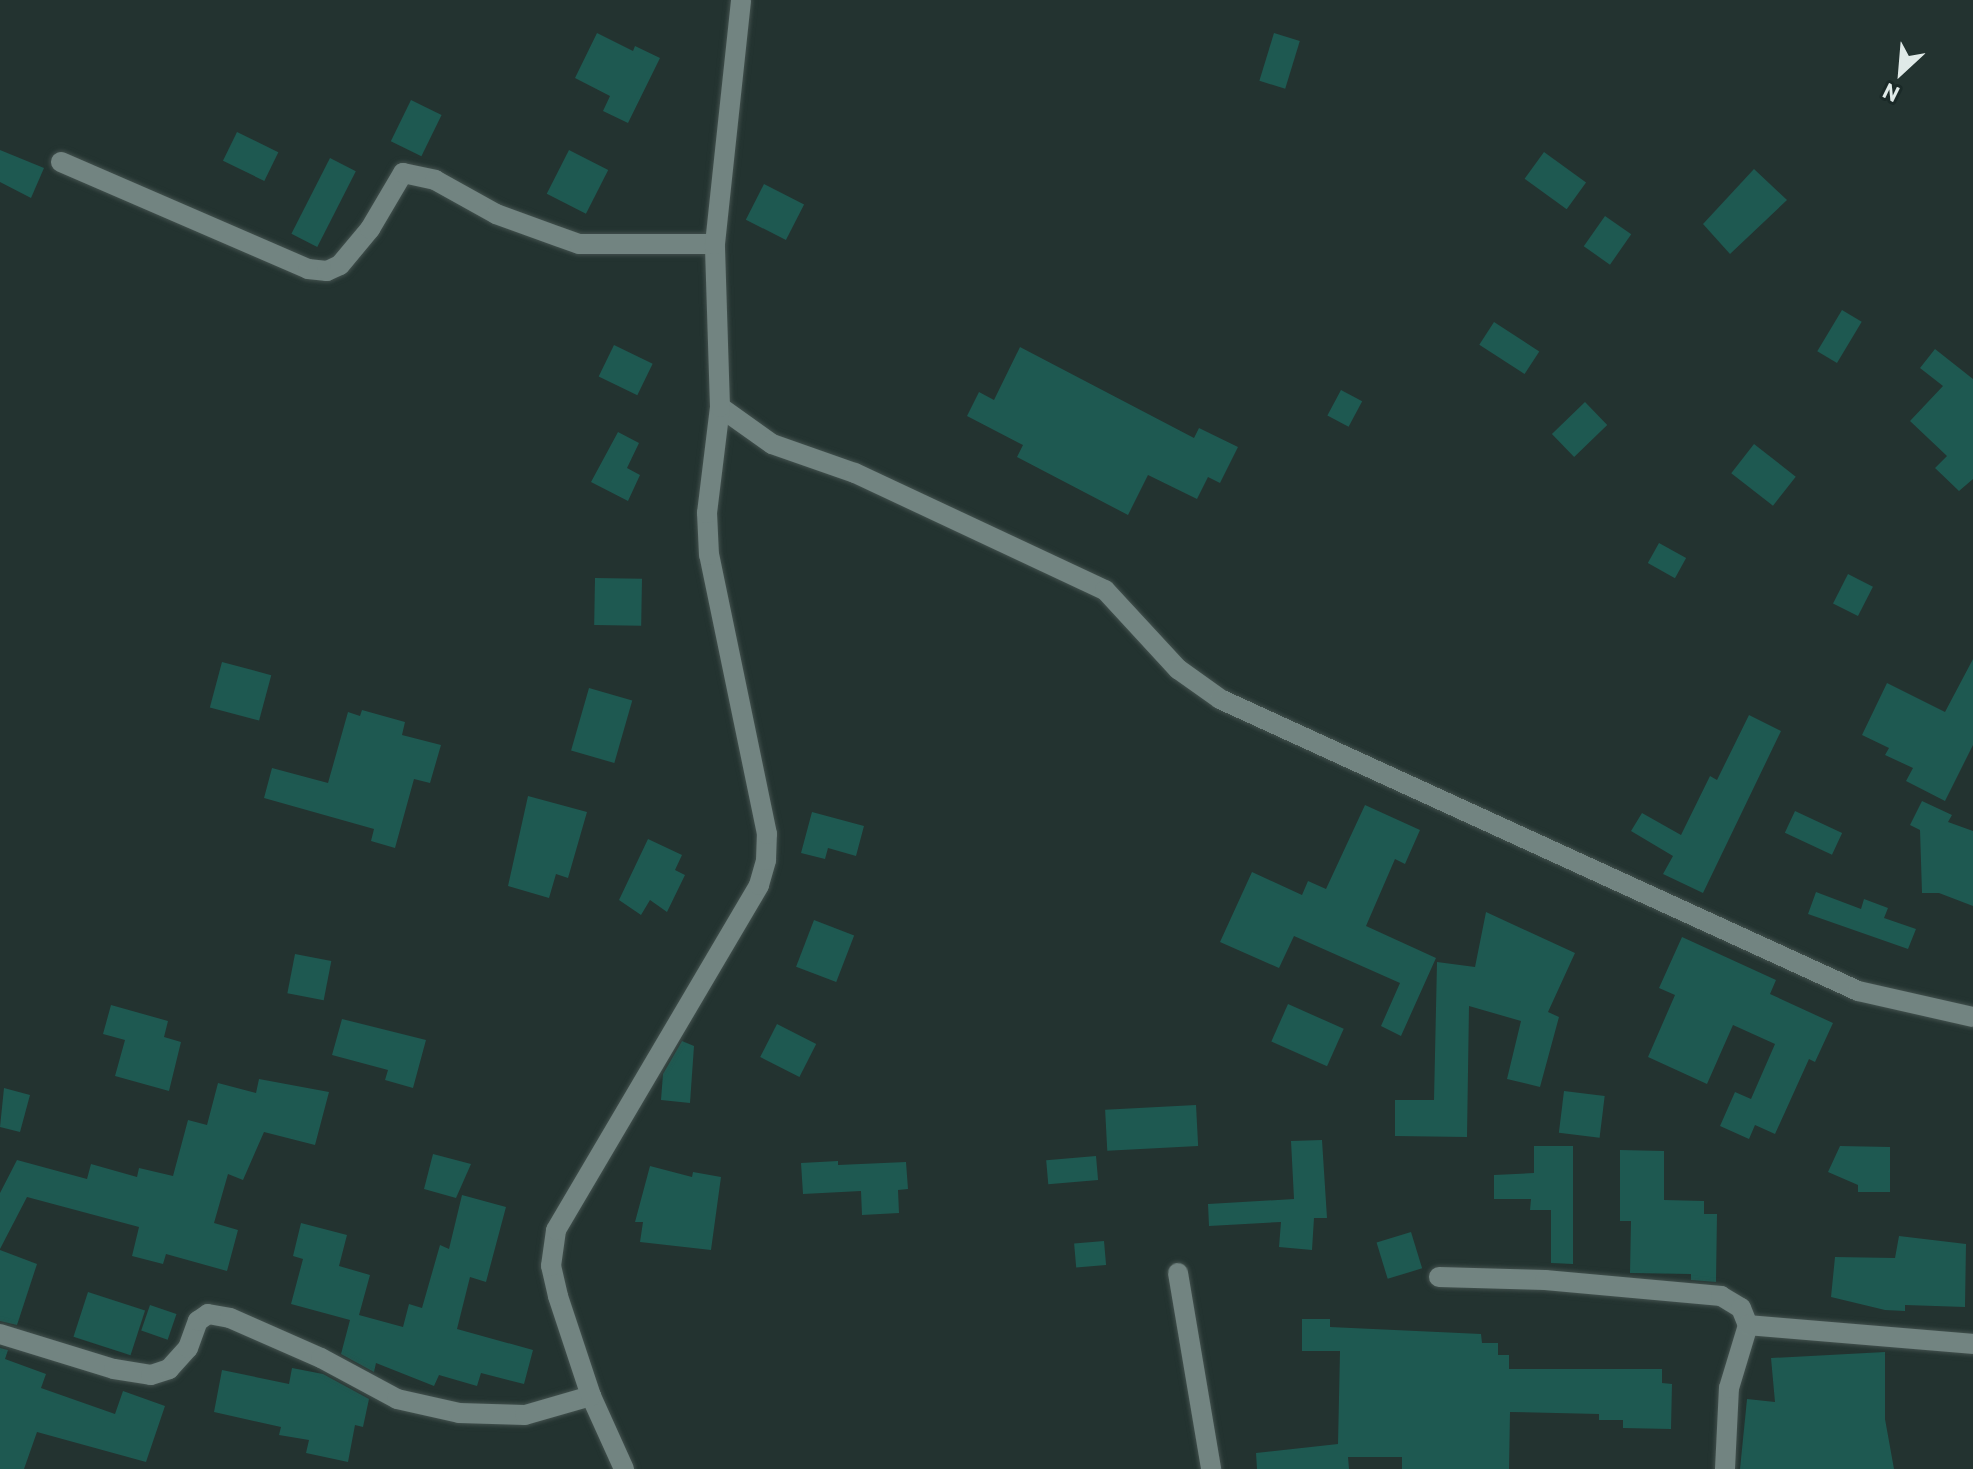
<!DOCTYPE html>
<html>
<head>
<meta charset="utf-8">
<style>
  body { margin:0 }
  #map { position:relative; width:1973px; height:1469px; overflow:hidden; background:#233330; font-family:Barlow,sans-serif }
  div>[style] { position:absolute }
  .building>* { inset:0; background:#1e5951; transform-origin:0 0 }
  .roads { filter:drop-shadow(0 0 2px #43514e) drop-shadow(0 0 2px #43514e) }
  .minor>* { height:20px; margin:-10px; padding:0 10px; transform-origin:10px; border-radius:10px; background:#728481 }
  span { translate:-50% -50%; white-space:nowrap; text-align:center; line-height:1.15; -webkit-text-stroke:8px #1a2927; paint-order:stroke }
  .north { position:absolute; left:1861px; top:32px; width:80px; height:80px; -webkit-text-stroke:6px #1a2927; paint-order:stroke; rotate:206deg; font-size:22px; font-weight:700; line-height:32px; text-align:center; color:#e0eae8 }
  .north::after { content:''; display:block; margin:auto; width:28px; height:36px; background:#e0eae8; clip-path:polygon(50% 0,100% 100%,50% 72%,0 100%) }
</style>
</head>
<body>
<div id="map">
  <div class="building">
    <i style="clip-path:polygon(597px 33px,633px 51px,635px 46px,660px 58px,628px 123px,603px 111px,610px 96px,575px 78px)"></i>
    <i style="left:1274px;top:33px;width:27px;height:50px;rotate:17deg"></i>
    <i style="left:411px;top:100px;width:34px;height:46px;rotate:26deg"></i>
    <i style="left:237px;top:132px;width:46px;height:32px;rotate:26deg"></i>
    <i style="clip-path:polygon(0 150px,44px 168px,31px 198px,0 182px)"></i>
    <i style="left:569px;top:150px;width:44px;height:49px;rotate:27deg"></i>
    <i style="left:1544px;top:152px;width:52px;height:33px;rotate:36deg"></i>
    <i style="left:330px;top:158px;width:29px;height:85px;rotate:27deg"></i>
    <i style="clip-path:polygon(1754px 169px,1787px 200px,1730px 254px,1703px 224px)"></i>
    <i style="left:764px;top:184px;width:45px;height:40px;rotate:27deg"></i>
    <i style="left:1605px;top:216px;width:32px;height:37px;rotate:35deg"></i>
    <i style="left:1842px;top:310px;width:23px;height:48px;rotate:31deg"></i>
    <i style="left:1494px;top:322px;width:54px;height:27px;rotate:33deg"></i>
    <i style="left:614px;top:345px;width:43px;height:35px;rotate:26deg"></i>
    <i style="clip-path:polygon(1020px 347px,1194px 438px,1199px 428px,1238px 447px,1220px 483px,1208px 477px,1197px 499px,1148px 475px,1128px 515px,1017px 457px,1023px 445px,967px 416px,979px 392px,994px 400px)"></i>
    <i style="clip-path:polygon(1935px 349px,1973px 379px,1973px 479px,1959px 491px,1935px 468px,1947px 456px,1910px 421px,1943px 386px,1920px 368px)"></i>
    <i style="left:1341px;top:390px;width:24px;height:29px;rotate:28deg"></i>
    <i style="left:1585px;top:402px;width:32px;height:46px;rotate:46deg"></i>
    <i style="clip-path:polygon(618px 432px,639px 443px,627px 468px,640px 475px,628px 501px,591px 482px)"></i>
    <i style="left:1754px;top:444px;width:53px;height:37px;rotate:38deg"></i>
    <i style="left:1659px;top:543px;width:31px;height:23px;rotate:29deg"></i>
    <i style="left:1848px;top:574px;width:28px;height:33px;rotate:27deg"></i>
    <i style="left:595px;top:578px;width:47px;height:47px;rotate:1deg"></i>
    <i style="clip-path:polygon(1973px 659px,1973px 745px,1945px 801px,1906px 781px,1913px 768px,1885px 755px,1889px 748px,1862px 735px,1887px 683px,1945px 712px)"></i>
    <i style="left:222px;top:662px;width:51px;height:47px;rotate:15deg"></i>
    <i style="left:589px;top:688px;width:45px;height:65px;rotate:16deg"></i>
    <i style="clip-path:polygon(362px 710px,405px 722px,402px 735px,441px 745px,430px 783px,414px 779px,395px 848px,371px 841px,374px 829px,264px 798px,272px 768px,328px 783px,348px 712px,360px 716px)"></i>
    <i style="clip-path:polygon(1749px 715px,1781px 731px,1703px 893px,1663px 874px,1673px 856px,1631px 831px,1642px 813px,1681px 835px,1710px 776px,1717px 780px)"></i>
    <i style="clip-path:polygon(528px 796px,587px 812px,568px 878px,556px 874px,549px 898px,508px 886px)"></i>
    <i style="clip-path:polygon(1922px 801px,1952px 815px,1948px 822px,1973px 831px,1973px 906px,1939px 893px,1922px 893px,1920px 830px,1910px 825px)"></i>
    <i style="clip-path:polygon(1365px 805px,1420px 830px,1405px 864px,1395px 859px,1366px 926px,1436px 958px,1401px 1036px,1381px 1026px,1400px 983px,1294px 936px,1279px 968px,1220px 942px,1252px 872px,1302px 895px,1308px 881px,1326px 889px)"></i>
    <i style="left:1795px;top:811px;width:52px;height:24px;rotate:25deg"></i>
    <i style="clip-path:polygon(812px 812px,864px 826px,856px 856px,828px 848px,825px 859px,801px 853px)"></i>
    <i style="clip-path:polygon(648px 839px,682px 855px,675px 870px,685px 875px,667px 912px,650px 900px,641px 915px,619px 900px)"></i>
    <i style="clip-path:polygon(1816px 892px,1861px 909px,1864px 899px,1888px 908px,1884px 918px,1916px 929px,1908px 949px,1808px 914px)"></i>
    <i style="clip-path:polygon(1486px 912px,1575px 953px,1548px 1012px,1559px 1017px,1540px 1087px,1507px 1079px,1521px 1021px,1469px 1006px,1467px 1137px,1395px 1136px,1395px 1100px,1434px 1100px,1437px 962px,1475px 967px)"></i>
    <i style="left:814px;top:920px;width:43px;height:50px;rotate:21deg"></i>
    <i style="clip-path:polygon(1682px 937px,1776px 980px,1770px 994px,1833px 1023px,1815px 1062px,1809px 1059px,1775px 1134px,1755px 1125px,1749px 1139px,1720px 1126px,1735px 1092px,1751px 1099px,1775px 1044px,1733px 1025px,1707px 1084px,1648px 1057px,1675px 995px,1659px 988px)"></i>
    <i style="left:295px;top:954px;width:37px;height:40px;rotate:11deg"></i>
    <i style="left:1288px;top:1004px;width:61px;height:41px;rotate:24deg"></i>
    <i style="clip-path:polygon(111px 1005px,168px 1021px,164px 1037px,181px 1042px,169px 1091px,115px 1076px,125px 1040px,103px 1034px)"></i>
    <i style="clip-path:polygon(342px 1019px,426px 1040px,413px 1088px,385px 1080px,388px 1070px,332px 1055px)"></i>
    <i style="left:777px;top:1024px;width:44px;height:37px;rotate:27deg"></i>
    <i style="clip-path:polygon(682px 1041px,694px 1046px,690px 1103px,661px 1100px,663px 1074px)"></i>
    <i style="clip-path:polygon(259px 1079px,329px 1092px,315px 1145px,264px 1132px,243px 1180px,228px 1174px,214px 1223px,238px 1230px,227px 1271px,166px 1254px,163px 1264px,132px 1256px,139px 1227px,27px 1197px,0 1249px,0 1193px,17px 1160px,87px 1179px,91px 1164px,137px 1177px,139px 1168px,173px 1176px,188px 1120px,207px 1125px,218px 1083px,256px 1093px)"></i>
    <i style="clip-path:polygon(4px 1088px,30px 1095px,20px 1132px,0 1127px)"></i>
    <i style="left:1564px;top:1091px;width:41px;height:42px;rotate:7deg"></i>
    <i style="left:1196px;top:1105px;width:41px;height:91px;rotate:87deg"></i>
    <i style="clip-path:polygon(1322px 1140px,1327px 1218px,1314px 1218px,1312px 1250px,1279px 1247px,1281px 1222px,1209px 1226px,1208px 1204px,1294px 1199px,1291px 1141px)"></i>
    <i style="clip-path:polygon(1534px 1146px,1573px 1146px,1573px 1264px,1551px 1263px,1551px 1210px,1530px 1210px,1531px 1199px,1494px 1199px,1494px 1175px,1534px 1173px)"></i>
    <i style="clip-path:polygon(1840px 1146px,1890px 1147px,1890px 1192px,1858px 1192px,1858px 1185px,1828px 1172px)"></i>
    <i style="clip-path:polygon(1620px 1150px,1664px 1151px,1664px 1200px,1704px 1201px,1704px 1214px,1717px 1214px,1716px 1282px,1691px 1280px,1691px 1274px,1630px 1273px,1631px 1221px,1620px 1221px)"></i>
    <i style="clip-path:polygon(433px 1154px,471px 1164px,456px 1198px,424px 1189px)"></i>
    <i style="left:1096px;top:1156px;width:24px;height:50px;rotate:85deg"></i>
    <i style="clip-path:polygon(838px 1161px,838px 1165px,906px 1162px,908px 1189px,898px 1190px,899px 1213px,862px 1215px,861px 1191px,803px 1194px,801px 1163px)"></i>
    <i style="clip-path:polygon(650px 1166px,692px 1177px,693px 1172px,721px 1177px,711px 1250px,640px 1242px,643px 1222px,635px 1222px)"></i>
    <i style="clip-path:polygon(462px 1195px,506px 1207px,486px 1282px,470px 1277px,457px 1329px,533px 1350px,524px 1384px,481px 1373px,477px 1386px,439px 1375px,434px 1386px,376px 1363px,374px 1372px,341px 1354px,350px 1320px,291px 1304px,303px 1259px,293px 1256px,301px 1223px,347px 1235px,339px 1266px,370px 1275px,359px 1315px,403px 1327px,409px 1304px,422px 1308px,440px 1245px,449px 1249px)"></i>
    <i style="left:1411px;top:1232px;width:38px;height:36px;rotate:73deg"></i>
    <i style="clip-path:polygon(1899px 1236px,1966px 1244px,1965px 1307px,1905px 1305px,1905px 1311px,1885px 1310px,1831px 1297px,1835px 1257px,1895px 1258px)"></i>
    <i style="left:1104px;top:1241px;width:24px;height:30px;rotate:85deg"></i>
    <i style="clip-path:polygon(0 1250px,37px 1264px,17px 1325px,0 1321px)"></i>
    <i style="left:88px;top:1292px;width:60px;height:47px;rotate:18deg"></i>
    <i style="left:150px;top:1305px;width:28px;height:27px;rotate:19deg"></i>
    <i style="clip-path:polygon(1302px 1319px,1330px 1319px,1330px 1327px,1481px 1334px,1482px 1343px,1498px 1343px,1498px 1355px,1509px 1355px,1509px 1369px,1662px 1369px,1662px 1383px,1672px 1384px,1671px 1429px,1623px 1428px,1623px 1420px,1599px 1420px,1599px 1414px,1510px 1412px,1509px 1469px,1402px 1469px,1402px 1457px,1348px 1457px,1349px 1469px,1257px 1469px,1256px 1453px,1338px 1444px,1340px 1351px,1302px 1351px)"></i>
    <i style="clip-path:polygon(0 1348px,8px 1350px,5px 1359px,46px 1374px,41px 1388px,115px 1414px,123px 1391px,165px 1406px,146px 1462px,37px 1432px,24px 1469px,0 1469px)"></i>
    <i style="clip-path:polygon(1885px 1352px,1885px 1419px,1894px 1469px,1740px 1469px,1747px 1399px,1775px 1402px,1771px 1358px)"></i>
    <i style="clip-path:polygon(292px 1368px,323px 1374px,369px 1399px,363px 1427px,355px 1425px,348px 1462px,306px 1453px,309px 1440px,279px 1435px,281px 1427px,214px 1412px,222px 1370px,289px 1384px)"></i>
  </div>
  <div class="roads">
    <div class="minor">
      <i style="left:61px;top:162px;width:269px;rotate:23.4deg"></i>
      <i style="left:308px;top:269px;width:19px;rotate:6deg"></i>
      <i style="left:327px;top:271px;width:14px;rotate:-25deg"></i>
      <i style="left:340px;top:265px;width:47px;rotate:-50.2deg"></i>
      <i style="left:370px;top:229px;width:65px;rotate:-59.5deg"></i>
      <i style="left:403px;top:173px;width:33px;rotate:12deg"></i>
      <i style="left:435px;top:180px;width:70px;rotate:29.1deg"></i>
      <i style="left:496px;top:214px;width:88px;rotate:19.9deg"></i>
      <i style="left:579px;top:244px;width:136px"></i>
      <i style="left:720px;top:407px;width:64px;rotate:35.4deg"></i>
      <i style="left:772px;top:444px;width:88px;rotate:19.3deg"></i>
      <i style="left:855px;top:473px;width:276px;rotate:25.1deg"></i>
      <i style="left:1105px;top:590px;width:108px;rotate:47.3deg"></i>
      <i style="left:1178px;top:669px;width:52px;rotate:35.5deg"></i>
      <i style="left:1220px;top:699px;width:702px;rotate:24.59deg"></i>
      <i style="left:1858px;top:991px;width:118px;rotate:12.7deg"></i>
      <i style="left:1178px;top:1273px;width:199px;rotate:80.4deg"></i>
      <i style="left:1439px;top:1277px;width:106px;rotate:1.6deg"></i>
      <i style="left:1545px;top:1280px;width:177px;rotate:5.2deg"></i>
      <i style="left:1721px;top:1296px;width:23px;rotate:31deg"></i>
      <i style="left:1741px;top:1308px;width:18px;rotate:68deg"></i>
      <i style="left:0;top:1334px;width:119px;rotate:17.1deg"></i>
      <i style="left:114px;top:1369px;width:37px;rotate:9deg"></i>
      <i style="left:151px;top:1375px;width:19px;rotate:-18deg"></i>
      <i style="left:169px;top:1369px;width:28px;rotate:-48deg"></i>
      <i style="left:188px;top:1348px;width:29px;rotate:-70deg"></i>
      <i style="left:198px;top:1321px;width:12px;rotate:-35deg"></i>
      <i style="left:208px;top:1314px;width:22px;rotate:10deg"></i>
      <i style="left:230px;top:1318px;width:99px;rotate:23.7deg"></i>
      <i style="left:321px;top:1358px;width:86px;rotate:28.3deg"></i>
      <i style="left:397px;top:1399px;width:64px;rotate:12.7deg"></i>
      <i style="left:459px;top:1413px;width:66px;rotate:1.7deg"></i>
      <i style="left:525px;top:1415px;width:69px;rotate:-16.1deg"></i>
      <i style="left:624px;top:1469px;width:80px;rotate:-114.3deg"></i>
      <i style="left:591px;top:1396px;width:105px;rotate:-108.3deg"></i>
      <i style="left:558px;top:1296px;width:31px;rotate:-103deg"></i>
      <i style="left:551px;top:1266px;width:36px;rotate:-82deg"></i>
      <i style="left:556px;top:1230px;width:400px;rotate:-59.5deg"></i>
      <i style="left:759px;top:885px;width:26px;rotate:-74deg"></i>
      <i style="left:766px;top:860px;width:26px;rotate:-88deg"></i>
      <i style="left:767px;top:834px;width:285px;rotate:-101.7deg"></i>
      <i style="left:709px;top:555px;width:42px;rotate:-92.7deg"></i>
      <i style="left:707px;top:513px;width:107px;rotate:-83deg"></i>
      <i style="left:720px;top:407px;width:163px;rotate:-91.8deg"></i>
      <i style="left:715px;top:244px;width:245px;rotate:-83.9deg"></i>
      <i style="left:1725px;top:1469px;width:81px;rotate:-87.2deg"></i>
      <i style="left:1729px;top:1388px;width:66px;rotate:-73.2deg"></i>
      <i style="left:1748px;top:1325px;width:226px;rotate:4.8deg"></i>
    </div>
  </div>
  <div class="north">N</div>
</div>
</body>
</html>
